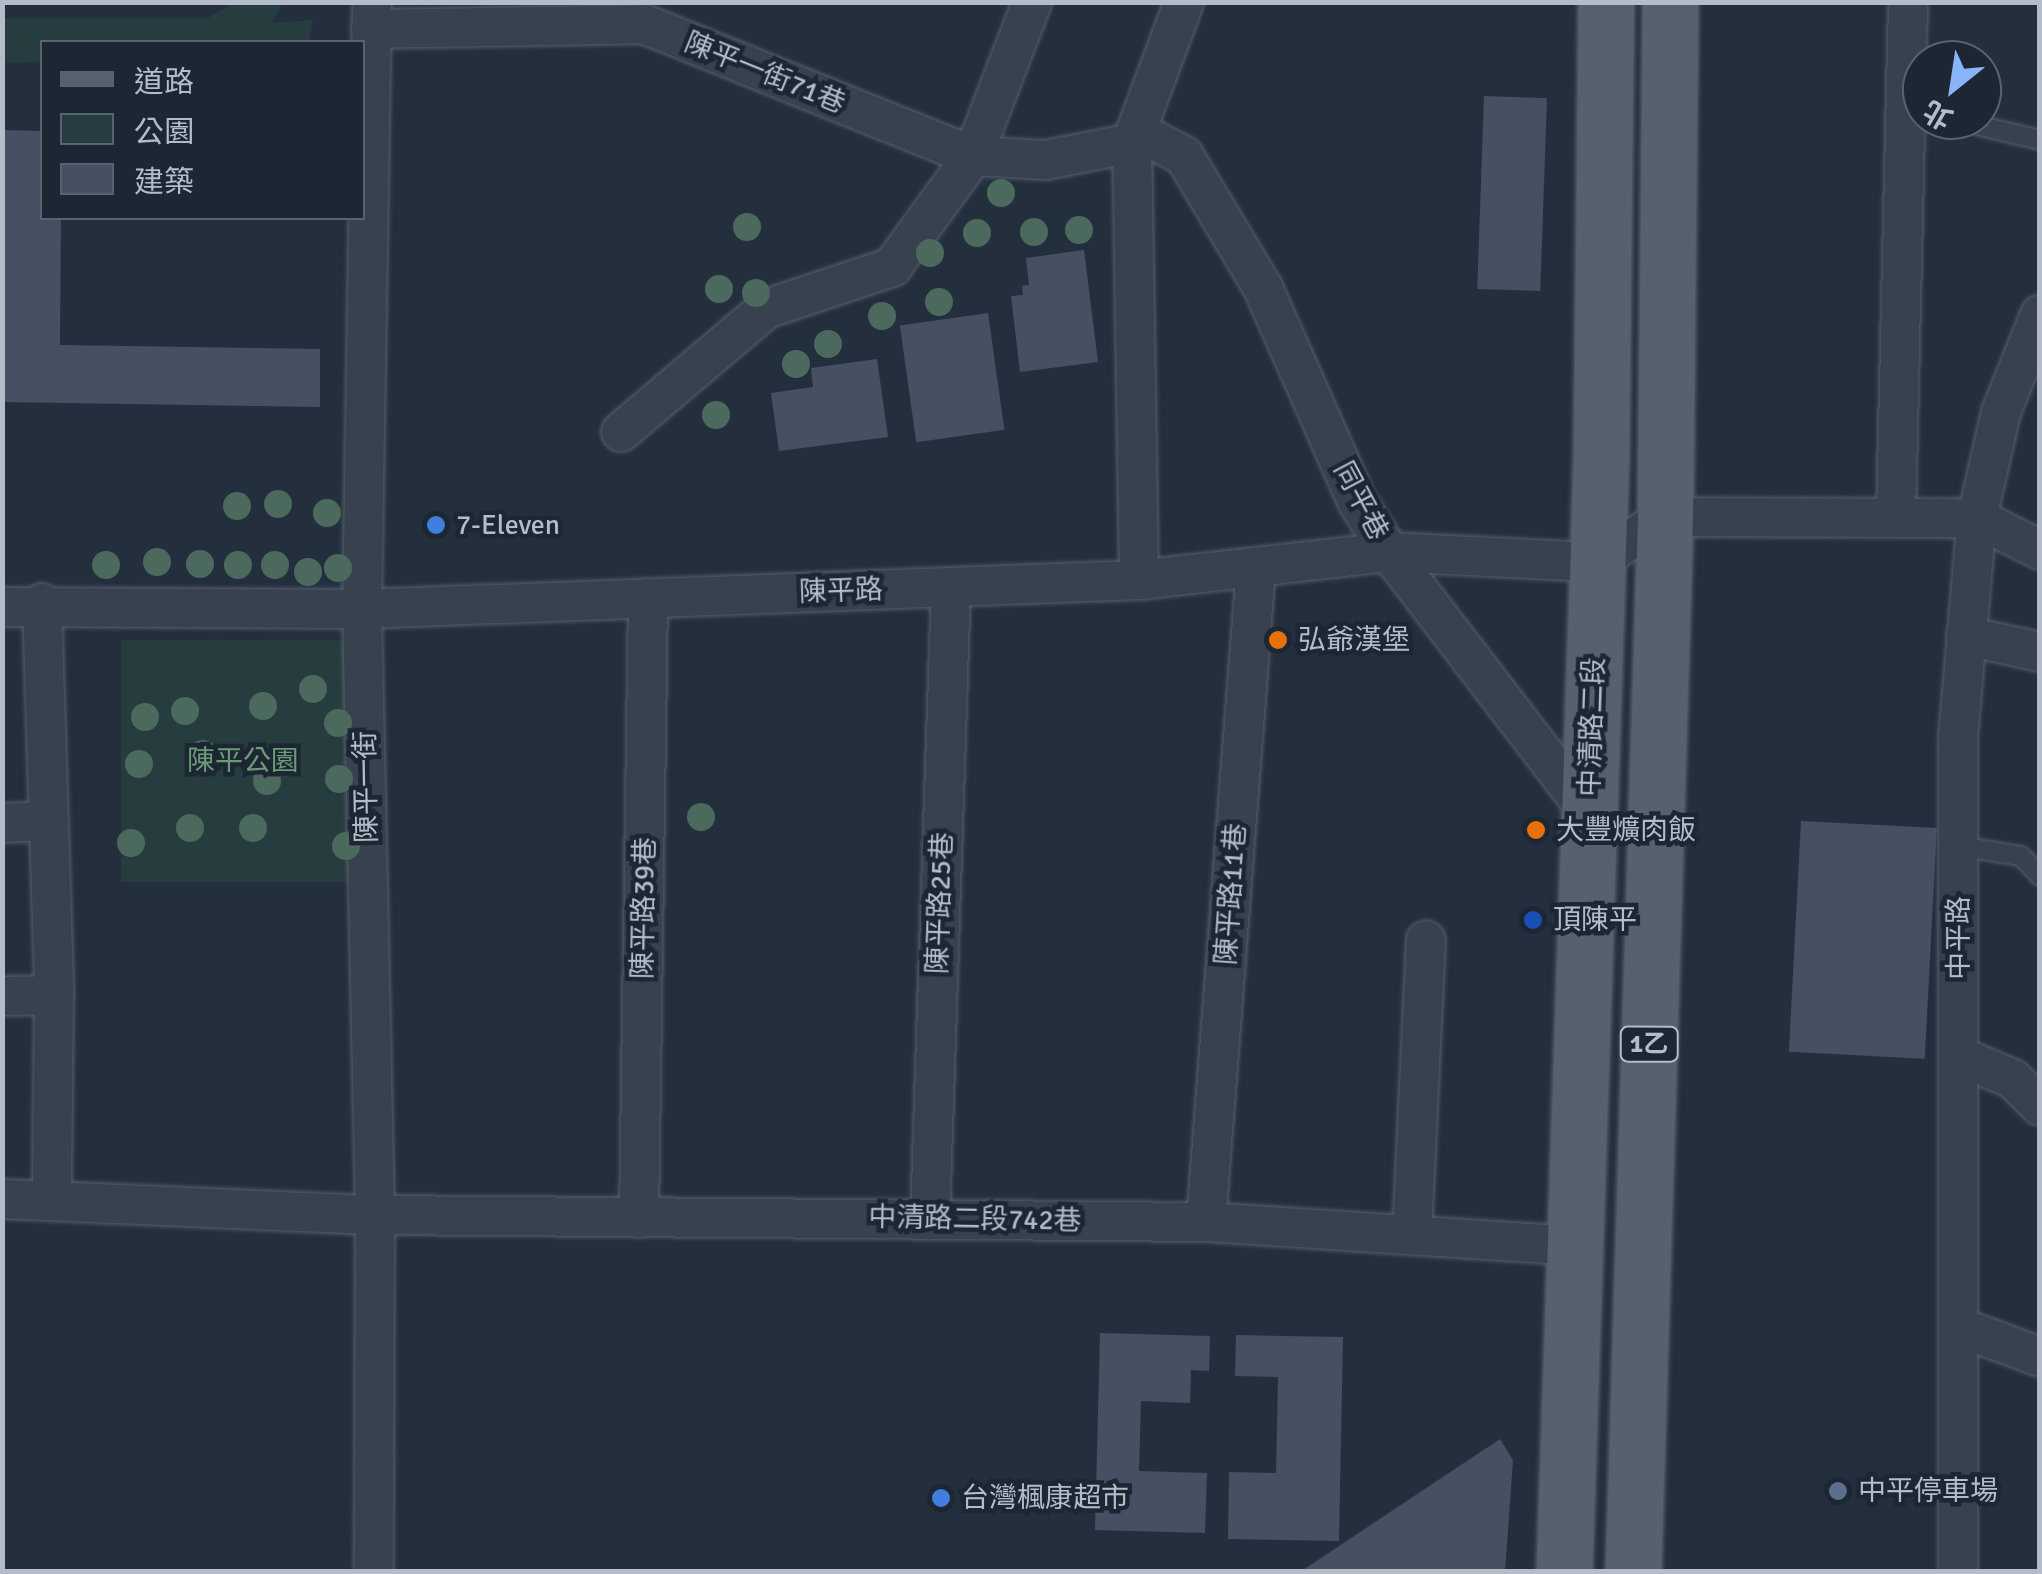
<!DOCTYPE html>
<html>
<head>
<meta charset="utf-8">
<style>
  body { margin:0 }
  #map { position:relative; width:2042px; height:1574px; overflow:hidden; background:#242f3e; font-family:Signika,"Noto Sans TC",sans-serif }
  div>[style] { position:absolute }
  .green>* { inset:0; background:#263c3f; transform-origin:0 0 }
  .building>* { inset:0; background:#455162; transform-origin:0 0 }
  .roads { filter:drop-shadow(0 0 2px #565f6c) drop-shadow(0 0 2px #565f6c) }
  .lane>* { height:18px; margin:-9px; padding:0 9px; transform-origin:9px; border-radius:9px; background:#38414e }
  .street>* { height:38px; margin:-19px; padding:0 19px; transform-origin:19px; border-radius:19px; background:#38414e }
  .primary>* { height:55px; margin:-27.5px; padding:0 27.5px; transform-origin:27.5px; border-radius:27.5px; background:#56606e }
  .trees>* { width:28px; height:28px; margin:-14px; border-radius:50%; background:#4b6a5d }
  .dots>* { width:28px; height:28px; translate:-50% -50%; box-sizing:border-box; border:5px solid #1d2633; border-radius:50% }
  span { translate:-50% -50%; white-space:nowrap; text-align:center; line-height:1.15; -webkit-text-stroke:9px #1d2633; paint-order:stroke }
  .shield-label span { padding:2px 8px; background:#1d2633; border:2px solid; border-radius:8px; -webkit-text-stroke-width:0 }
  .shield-label { font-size:25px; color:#b4bcc9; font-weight:700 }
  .street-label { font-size:28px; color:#b4bcc9 }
  .poi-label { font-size:28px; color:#b4bcc9 }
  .left { translate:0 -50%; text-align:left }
  .park-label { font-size:28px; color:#6b9a76 }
  .frame { position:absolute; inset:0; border:5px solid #b4bcc9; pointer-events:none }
  .legend { position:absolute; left:40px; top:40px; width:325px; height:180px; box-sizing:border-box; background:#1d2633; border:2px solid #59626f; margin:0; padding:12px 18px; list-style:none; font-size:30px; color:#b4bcc9 }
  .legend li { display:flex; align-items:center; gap:20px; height:50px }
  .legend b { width:50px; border:2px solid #59626f }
  .north { position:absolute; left:1902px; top:40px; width:100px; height:100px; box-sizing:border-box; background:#1d2633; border:2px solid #59626f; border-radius:50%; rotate:210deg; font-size:28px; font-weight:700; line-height:40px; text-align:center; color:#b4bcc9 }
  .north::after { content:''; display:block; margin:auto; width:35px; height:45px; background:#8ab4f8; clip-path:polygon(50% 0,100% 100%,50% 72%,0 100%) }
</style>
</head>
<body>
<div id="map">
  <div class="green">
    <i style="clip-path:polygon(283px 3px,271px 23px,313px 20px,309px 42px,42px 42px,42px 62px,3px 63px,3px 18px,208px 18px,233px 3px)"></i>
    <i style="left:121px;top:640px;width:244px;height:242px"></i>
  </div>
  <div class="building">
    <i style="left:1484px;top:96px;width:63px;height:193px;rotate:2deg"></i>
    <i style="clip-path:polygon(2px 130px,42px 131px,42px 218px,61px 218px,60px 345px,320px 349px,320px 407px,2px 402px)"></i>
    <i style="clip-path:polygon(1084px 250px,1098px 362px,1020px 372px,1011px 296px,1023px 295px,1022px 286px,1029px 285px,1026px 258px)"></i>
    <i style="left:988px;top:313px;width:118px;height:89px;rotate:82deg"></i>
    <i style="clip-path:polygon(877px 359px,888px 437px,779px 451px,771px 393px,813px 387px,811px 368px)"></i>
    <i style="left:1801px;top:821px;width:136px;height:231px;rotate:3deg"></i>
    <i style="clip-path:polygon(1100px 1333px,1210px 1336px,1209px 1371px,1191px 1370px,1190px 1403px,1141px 1401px,1139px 1471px,1207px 1473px,1205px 1533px,1095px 1530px)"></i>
    <i style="clip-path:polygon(1236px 1335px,1343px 1337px,1339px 1541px,1228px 1539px,1229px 1472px,1276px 1473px,1278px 1377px,1235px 1376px)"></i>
    <i style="clip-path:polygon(1500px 1439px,1513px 1460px,1505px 1572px,1300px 1572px)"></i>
  </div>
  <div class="roads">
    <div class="lane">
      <i style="left:1956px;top:120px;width:86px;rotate:13.4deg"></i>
      <i style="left:1959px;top:846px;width:63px;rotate:9.2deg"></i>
      <i style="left:2021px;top:856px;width:28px;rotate:46deg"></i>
    </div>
    <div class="street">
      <i style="left:372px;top:2px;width:607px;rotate:90.94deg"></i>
      <i style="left:362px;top:609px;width:606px;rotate:88.77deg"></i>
      <i style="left:375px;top:1215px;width:357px;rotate:90.2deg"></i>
      <i style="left:371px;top:29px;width:273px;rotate:-1deg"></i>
      <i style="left:644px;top:24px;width:354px;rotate:21.9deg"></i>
      <i style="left:973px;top:156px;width:165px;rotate:-69deg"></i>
      <i style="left:621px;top:432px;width:190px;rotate:-40.3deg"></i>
      <i style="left:766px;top:309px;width:133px;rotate:-18.4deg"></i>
      <i style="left:892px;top:267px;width:137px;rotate:-53.9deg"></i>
      <i style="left:973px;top:156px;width:73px;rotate:3.1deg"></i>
      <i style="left:1046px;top:160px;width:108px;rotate:-11.2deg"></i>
      <i style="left:1152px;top:139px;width:36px;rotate:28deg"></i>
      <i style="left:1184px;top:156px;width:154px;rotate:59.1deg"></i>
      <i style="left:1263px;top:288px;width:233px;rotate:66.2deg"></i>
      <i style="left:1357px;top:501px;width:60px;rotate:57.9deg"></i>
      <i style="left:1389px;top:552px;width:330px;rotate:52.5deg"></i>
      <i style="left:1896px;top:516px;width:514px;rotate:-88.66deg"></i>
      <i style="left:1139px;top:580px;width:438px;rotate:-90.9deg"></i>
      <i style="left:1132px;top:142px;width:149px;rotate:-69.6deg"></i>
      <i style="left:42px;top:603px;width:392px;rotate:88.2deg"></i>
      <i style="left:54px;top:995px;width:204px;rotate:90.6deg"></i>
      <i style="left:2px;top:607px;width:360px;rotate:0.3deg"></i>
      <i style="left:362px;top:609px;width:778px;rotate:-2.14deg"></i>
      <i style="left:1139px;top:580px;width:252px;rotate:-6.4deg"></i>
      <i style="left:1389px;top:552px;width:208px;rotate:2.8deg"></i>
      <i style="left:1597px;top:562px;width:82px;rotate:-33.5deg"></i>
      <i style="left:1665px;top:517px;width:312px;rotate:0.2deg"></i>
      <i style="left:1977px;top:518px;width:71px;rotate:26.9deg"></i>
      <i style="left:1966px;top:636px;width:76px;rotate:12.2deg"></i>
      <i style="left:2px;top:823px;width:46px;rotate:-2.5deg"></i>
      <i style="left:2px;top:996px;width:52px;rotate:-1.1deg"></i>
      <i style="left:1959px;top:1056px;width:59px;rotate:23.1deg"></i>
      <i style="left:2013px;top:1079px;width:38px;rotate:45deg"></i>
      <i style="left:2px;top:1199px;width:373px;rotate:2.5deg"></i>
      <i style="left:375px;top:1215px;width:831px;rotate:0.48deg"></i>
      <i style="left:1206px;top:1222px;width:370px;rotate:3.7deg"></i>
      <i style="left:639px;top:1218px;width:620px;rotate:-89.17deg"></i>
      <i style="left:930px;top:1219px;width:632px;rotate:-88.1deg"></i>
      <i style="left:1206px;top:1222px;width:657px;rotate:-85.63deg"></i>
      <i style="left:1412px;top:1235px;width:295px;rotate:-87.3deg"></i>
      <i style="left:1959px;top:1327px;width:86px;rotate:20.3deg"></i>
      <i style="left:1958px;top:1572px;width:834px;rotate:-90deg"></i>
      <i style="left:1958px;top:738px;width:221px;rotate:-85.1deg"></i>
      <i style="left:1977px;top:518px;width:109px;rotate:-77.2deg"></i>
      <i style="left:2001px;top:412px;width:105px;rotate:-68.1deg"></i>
    </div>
    <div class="primary">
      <i style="left:1564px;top:1572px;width:1115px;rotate:-88.1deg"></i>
      <i style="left:1601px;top:458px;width:456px;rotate:-89.4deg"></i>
      <i style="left:1633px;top:1572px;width:1055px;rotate:-88.26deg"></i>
      <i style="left:1665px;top:517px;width:515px;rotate:-89.44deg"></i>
    </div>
  </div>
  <div class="trees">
    <i style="left:1001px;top:193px"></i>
    <i style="left:747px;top:227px"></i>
    <i style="left:1079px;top:230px"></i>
    <i style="left:1034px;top:232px"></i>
    <i style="left:977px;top:233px"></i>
    <i style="left:930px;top:253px"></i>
    <i style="left:719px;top:289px"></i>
    <i style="left:756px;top:293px"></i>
    <i style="left:939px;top:302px"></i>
    <i style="left:882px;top:316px"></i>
    <i style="left:828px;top:344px"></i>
    <i style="left:796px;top:364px"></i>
    <i style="left:716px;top:415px"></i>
    <i style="left:278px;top:504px"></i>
    <i style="left:237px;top:506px"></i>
    <i style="left:327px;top:513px"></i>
    <i style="left:157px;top:562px"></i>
    <i style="left:200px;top:564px"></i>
    <i style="left:106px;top:565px"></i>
    <i style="left:238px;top:565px"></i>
    <i style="left:275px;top:565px"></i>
    <i style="left:338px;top:568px"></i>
    <i style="left:308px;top:572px"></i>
    <i style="left:313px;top:689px"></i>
    <i style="left:263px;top:706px"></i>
    <i style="left:185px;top:711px"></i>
    <i style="left:145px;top:717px"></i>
    <i style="left:338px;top:723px"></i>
    <i style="left:203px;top:754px"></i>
    <i style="left:139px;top:764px"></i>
    <i style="left:339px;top:779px"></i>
    <i style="left:267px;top:781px"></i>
    <i style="left:701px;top:817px"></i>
    <i style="left:190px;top:828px"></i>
    <i style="left:253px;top:828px"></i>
    <i style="left:131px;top:843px"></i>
    <i style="left:346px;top:846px"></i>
  </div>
  <div class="dots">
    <i style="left:436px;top:525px;background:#3f7fe0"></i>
    <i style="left:1278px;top:640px;background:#e8710a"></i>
    <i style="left:1536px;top:830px;background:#e8710a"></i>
    <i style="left:1533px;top:920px;background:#1a4fb4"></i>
    <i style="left:1838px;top:1491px;background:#5c6f8a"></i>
    <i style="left:941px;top:1498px;background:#3f7fe0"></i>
  </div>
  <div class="shield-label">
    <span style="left:1649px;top:1044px">1乙</span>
  </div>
  <div class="street-label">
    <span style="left:765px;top:73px;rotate:22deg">陳平一街71巷</span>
    <span style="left:1361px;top:501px;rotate:62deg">同平巷</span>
    <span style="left:841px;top:591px;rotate:-2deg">陳平路</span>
    <span style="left:1592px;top:727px;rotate:-88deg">中清路二段</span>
    <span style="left:366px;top:787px;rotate:-91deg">陳平一街</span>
    <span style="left:1231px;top:894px;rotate:-86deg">陳平路11巷</span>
    <span style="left:940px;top:903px;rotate:-88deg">陳平路25巷</span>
    <span style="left:644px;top:908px;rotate:-89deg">陳平路39巷</span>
    <span style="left:1959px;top:938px;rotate:-90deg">中平路</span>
    <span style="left:975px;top:1219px;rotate:1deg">中清路二段742巷</span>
  </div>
  <div class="poi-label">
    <span class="left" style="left:456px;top:525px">7-Eleven</span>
    <span class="left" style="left:1298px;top:640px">弘爺漢堡</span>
    <span class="left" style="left:1556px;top:830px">大豐爌肉飯</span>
    <span class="left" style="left:1553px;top:920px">頂陳平</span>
    <span class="left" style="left:1858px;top:1491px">中平停車場</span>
    <span class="left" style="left:961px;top:1498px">台灣楓康超市</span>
  </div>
  <div class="park-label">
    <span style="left:243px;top:761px">陳平公園</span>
  </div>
  <div class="frame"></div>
  <ul class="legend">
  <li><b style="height:12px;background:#56606e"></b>道路</li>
  <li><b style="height:28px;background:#263c3f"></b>公園</li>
  <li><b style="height:28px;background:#455162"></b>建築</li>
  </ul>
  <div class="north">北</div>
</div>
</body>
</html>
